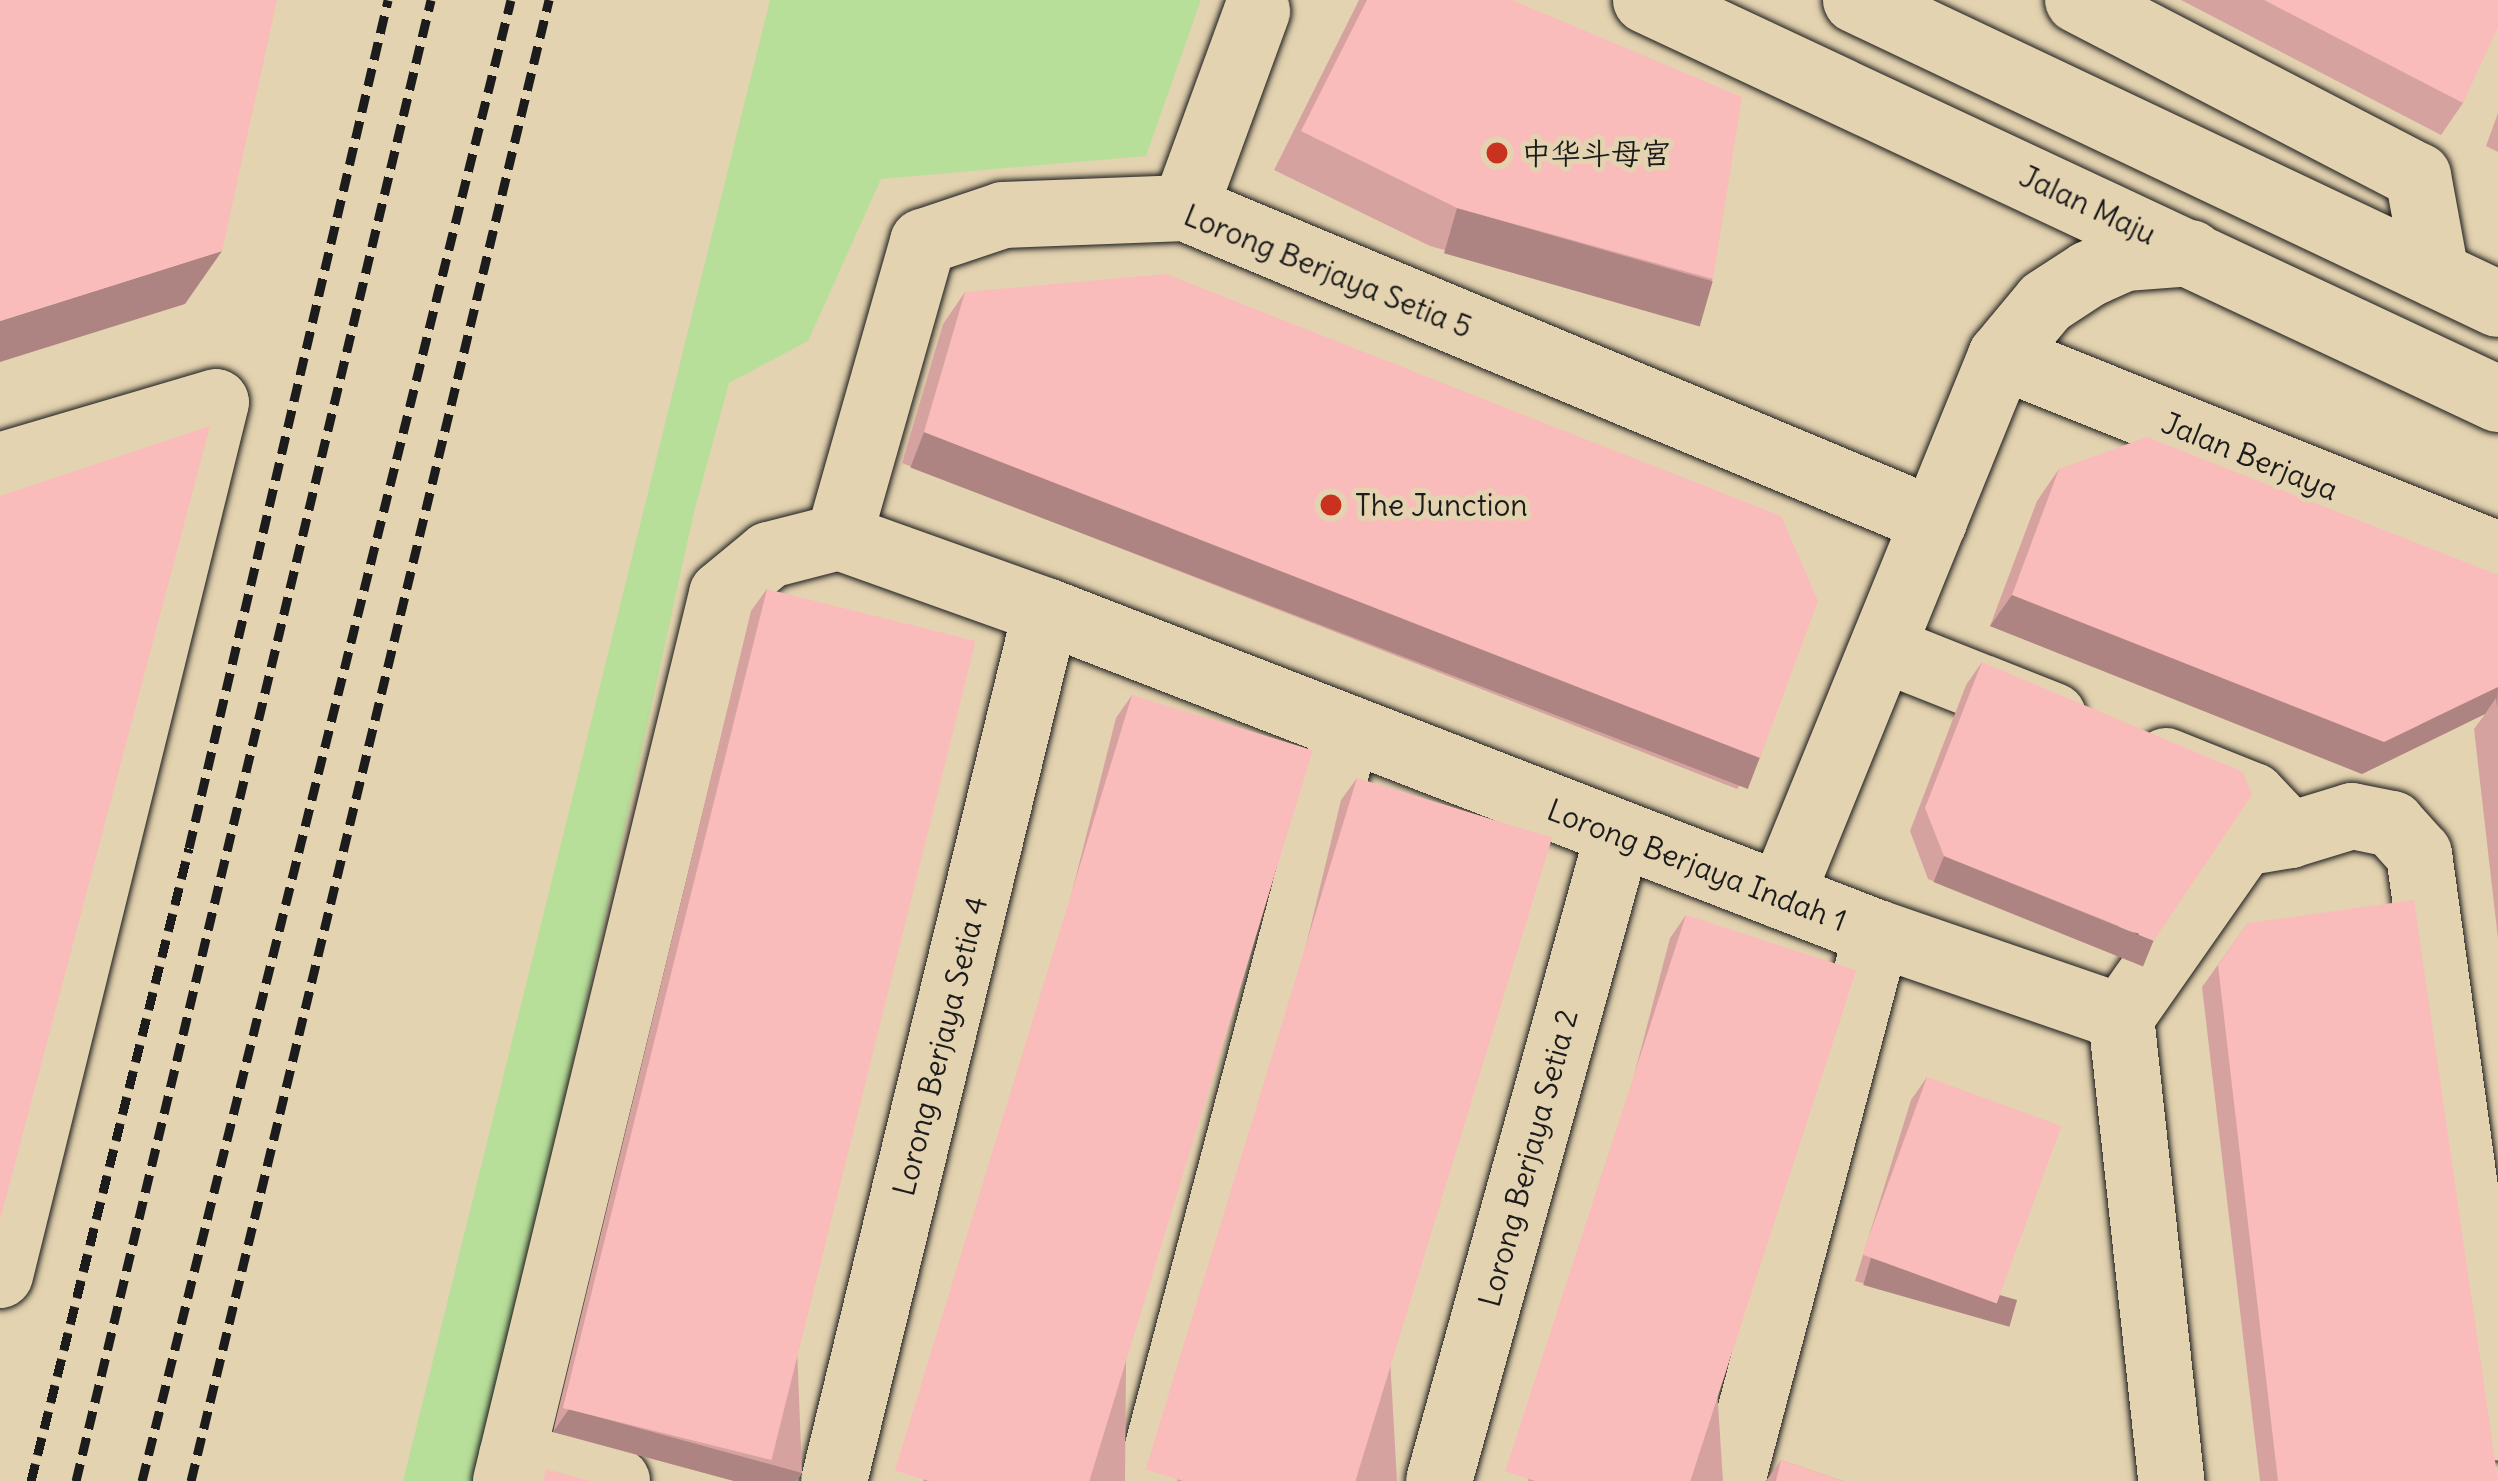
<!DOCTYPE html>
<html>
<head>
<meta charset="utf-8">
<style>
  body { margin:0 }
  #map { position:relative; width:2498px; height:1481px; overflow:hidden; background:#e4d3b0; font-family:Delius,"LXGW WenKai TC",sans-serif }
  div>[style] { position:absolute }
  .green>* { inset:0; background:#b8df9a }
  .roads { filter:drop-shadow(0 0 3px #1c1c1c) drop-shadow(0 0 3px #1c1c1c) }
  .minor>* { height:66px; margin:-33px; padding:0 33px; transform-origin:33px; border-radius:33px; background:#e4d3b0 }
  .major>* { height:66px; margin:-33px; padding:0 33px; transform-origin:33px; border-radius:33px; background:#e4d3b0 }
  .rail>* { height:9px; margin-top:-4.5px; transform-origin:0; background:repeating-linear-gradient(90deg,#1c1c1c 0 18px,transparent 0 27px) }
  .wall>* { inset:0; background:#d6a2a0 }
  .shaded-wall>* { inset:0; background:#ae8482; transform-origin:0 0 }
  .building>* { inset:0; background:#f9bcba; transform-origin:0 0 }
  .dots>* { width:33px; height:33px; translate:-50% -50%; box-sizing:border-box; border:6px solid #e4d3b0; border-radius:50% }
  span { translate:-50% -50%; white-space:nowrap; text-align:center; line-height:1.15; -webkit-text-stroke:10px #e4d3b0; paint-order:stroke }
  .poi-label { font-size:30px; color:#1c1c1c }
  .left { translate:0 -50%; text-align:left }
  .street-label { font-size:30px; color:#1c1c1c }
</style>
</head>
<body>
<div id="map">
  <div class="green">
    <i style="clip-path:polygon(770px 0,1201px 0,1146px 156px,881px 179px,808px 341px,729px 383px,694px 512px,481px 1481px,403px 1481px)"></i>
  </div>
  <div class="roads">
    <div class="minor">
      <i style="left:2078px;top:0;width:383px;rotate:27.4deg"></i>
      <i style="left:2418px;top:176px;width:100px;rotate:79.6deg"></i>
      <i style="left:1185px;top:208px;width:210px;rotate:-69.9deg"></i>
      <i style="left:2001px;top:356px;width:535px;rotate:21.82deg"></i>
      <i style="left:0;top:466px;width:225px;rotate:-16.5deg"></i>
      <i style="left:839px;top:537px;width:307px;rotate:-74.1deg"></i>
      <i style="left:923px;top:242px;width:84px;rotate:-18.6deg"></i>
      <i style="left:1003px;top:215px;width:182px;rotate:-2.2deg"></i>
      <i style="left:1185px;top:208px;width:812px;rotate:22.68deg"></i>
      <i style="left:839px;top:537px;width:220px;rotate:19.7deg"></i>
      <i style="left:1046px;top:611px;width:891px;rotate:21.18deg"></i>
      <i style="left:1877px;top:933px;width:258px;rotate:19deg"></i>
      <i style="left:1884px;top:649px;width:182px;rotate:21.6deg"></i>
      <i style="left:2166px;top:761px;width:94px;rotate:21.9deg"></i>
      <i style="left:2253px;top:796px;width:54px;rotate:46.5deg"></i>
      <i style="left:2290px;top:835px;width:65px;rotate:-17deg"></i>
      <i style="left:2352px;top:816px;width:41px;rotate:11.3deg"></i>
      <i style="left:2392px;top:824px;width:40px;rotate:48deg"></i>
      <i style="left:2419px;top:854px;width:579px;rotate:82.16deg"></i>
      <i style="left:1781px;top:896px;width:583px;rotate:-67.83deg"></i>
      <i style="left:2001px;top:356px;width:70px;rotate:-50.2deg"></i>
      <i style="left:2046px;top:302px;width:51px;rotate:-33.1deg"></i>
      <i style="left:2089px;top:274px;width:39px;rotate:-24deg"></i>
      <i style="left:2125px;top:258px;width:66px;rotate:-4.3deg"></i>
      <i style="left:2121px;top:1017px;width:467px;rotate:83.8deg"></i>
      <i style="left:2121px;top:1017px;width:213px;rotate:-55deg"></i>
      <i style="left:2243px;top:843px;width:48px;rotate:-9.7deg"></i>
      <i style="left:0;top:1275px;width:899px;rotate:-76.1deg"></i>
      <i style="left:512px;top:1456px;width:108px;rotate:13.4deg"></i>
      <i style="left:506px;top:1481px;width:913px;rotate:-76.31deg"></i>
      <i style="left:722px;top:594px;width:61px;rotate:-39.7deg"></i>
      <i style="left:769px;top:555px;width:72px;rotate:-14.4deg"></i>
      <i style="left:834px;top:1481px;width:895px;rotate:-76.31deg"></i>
      <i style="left:1149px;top:1481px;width:777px;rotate:-75.23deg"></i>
      <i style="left:1439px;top:1481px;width:670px;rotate:-74.51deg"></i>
      <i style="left:1732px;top:1481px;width:567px;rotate:-75.18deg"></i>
    </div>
    <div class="major">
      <i style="left:1646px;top:0;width:941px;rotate:25.09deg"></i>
      <i style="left:1856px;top:0;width:710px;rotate:25.34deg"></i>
    </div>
  </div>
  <div class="rail">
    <i style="left:31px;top:1481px;width:652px;rotate:-75.99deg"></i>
    <i style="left:189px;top:848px;width:871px;rotate:-76.79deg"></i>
    <i style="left:76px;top:1481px;width:1523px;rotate:-76.52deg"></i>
    <i style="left:142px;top:1481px;width:1526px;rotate:-76.01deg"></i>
    <i style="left:191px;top:1481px;width:1524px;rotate:-76.41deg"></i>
  </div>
  <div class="wall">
    <i style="clip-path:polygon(1359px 0,1512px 0,1713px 279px,1686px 317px,1430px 246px,1274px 170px)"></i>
    <i style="clip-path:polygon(2181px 0,2498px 0,2463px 103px,2441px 135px)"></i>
    <i style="clip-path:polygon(2498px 113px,2498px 152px,2486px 146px)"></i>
    <i style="clip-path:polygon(965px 292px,1760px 758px,1737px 789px,902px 463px,943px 324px)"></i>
    <i style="clip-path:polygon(2059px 469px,2498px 575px,2498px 939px,2474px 729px,2485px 714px,2362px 774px,1990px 626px,2037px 501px)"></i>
    <i style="clip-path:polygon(767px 589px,802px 1473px,796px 1481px,734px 1481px,553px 1432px,751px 611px)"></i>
    <i style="clip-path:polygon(1982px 662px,2138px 963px,1928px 879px,1910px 831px,1966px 685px)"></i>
    <i style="clip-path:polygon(1132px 695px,1125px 1481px,923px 1481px,1116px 718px)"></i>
    <i style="clip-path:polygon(1357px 778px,1397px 1481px,1177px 1481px,1341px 800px)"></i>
    <i style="clip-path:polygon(1686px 915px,1723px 1481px,1528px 1481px,1670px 938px)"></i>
    <i style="clip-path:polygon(2248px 923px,2498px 1481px,2260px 1481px,2202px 987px)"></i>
    <i style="clip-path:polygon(1927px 1077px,2001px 1323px,1855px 1281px,1911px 1100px)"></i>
    <i style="clip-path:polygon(1781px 1460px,1843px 1481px,1766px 1481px)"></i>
  </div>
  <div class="shaded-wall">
    <i style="left:1457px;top:208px;width:266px;height:47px;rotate:16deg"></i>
    <i style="clip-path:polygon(222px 251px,185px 304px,0 362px,0 321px)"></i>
    <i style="left:924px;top:432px;width:897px;height:38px;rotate:21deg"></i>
    <i style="clip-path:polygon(2012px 595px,2498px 687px,2497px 708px,2496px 698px,2485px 714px,2362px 774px,1990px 626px)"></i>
    <i style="left:1944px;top:856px;width:226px;height:28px;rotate:22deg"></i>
    <i style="left:1871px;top:1258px;width:152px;height:28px;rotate:16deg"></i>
    <i style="clip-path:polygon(569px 1409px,802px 1473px,796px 1481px,734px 1481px,553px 1432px)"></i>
  </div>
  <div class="building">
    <i style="clip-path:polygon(0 0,277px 0,222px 251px,0 321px)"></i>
    <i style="clip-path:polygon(1367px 0,1512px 0,1742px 97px,1713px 279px,1457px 208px,1301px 131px)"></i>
    <i style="clip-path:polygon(2264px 0,2498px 0,2498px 27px,2463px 103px)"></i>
    <i style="clip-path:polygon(1166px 274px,1781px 516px,1818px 601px,1760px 758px,924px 432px,965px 292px)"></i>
    <i style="clip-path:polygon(210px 426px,0 1220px,0 496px)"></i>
    <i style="clip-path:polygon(2147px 437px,2498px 575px,2498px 687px,2384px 742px,2012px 595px,2059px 469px)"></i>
    <i style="left:767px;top:589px;width:215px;height:844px;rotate:14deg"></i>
    <i style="clip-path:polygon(1982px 662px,2243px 772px,2252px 795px,2154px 940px,1944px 856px,1925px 808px)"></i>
    <i style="left:1132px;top:695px;width:189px;height:811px;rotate:17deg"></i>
    <i style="left:1357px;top:778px;width:204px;height:723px;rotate:17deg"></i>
    <i style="clip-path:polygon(2414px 900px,2498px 1481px,2278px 1481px,2218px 965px,2248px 923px)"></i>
    <i style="left:1686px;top:915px;width:179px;height:585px;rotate:18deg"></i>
    <i style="left:1927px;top:1077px;width:143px;height:189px;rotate:20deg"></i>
    <i style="clip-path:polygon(1781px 1460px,1843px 1481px,1776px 1481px)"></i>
    <i style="clip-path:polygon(546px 1469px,591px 1481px,543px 1481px)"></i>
  </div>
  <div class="dots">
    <i style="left:1497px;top:153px;background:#c8321e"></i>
    <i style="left:1331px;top:505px;background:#c8321e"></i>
  </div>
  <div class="poi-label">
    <span class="left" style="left:1521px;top:153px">中华斗母宫</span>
    <span class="left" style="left:1355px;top:505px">The Junction</span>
  </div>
  <div class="street-label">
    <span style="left:2088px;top:205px;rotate:25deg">Jalan Maju</span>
    <span style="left:1328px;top:271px;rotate:22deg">Lorong Berjaya Setia 5</span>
    <span style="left:2250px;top:456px;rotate:22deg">Jalan Berjaya</span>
    <span style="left:1697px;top:865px;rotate:21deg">Lorong Berjaya Indah 1</span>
    <span style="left:940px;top:1046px;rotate:-76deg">Lorong Berjaya Setia 4</span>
    <span style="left:1528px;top:1158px;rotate:-75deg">Lorong Berjaya Setia 2</span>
  </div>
</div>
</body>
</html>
